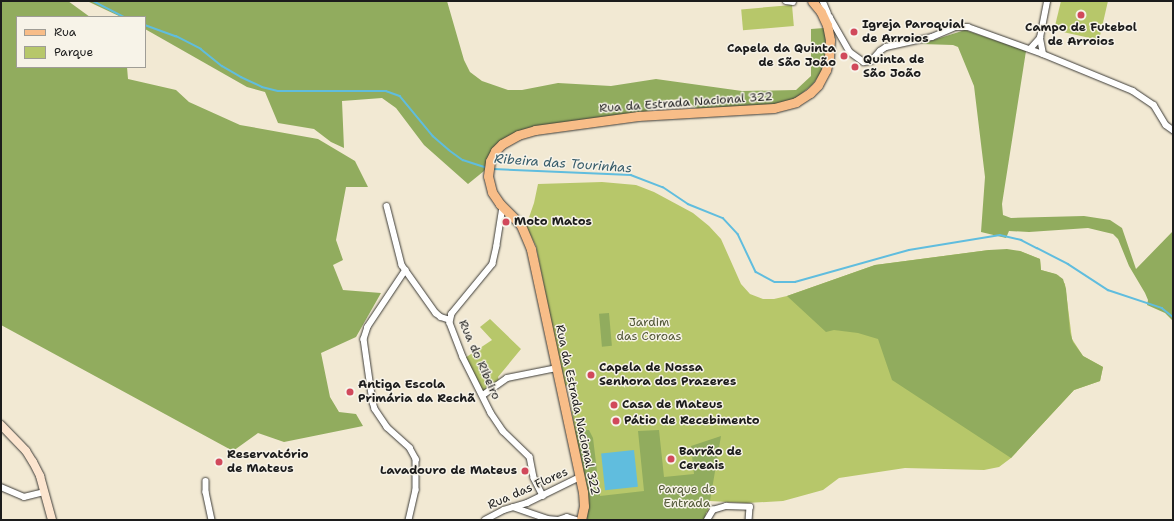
<!DOCTYPE html>
<html>
<head>
<meta charset="utf-8">
<style>
  body { margin:0 }
  #map { position:relative; width:1174px; height:521px; overflow:hidden; background:#f2e9d3; font-family:"Shantell Sans",sans-serif }
  div>[style] { position:absolute }
  .green>* { inset:0; background:#b7c76a; transform-origin:0 0 }
  .forest>* { inset:0; background:#91ac5e; transform-origin:0 0 }
  .water>* { inset:0; background:#60bdde; transform-origin:0 0 }
  .stream>* { height:1.5px; margin:-0.75px; padding:0 0.75px; transform-origin:0.75px; border-radius:0.75px; background:#60bdde }
  .roads { filter:drop-shadow(0 0 1px #3c3b37) drop-shadow(0 0 1px #3c3b37) }
  .street>* { height:5.5px; margin:-2.75px; padding:0 2.75px; transform-origin:2.75px; border-radius:2.75px; background:#fff }
  .secondary>* { height:8px; margin:-4px; padding:0 4px; transform-origin:4px; border-radius:4px; background:#fce5cf }
  .primary>* { height:9px; margin:-4.5px; padding:0 4.5px; transform-origin:4.5px; border-radius:4.5px; background:#f8bd88 }
  .dots>* { width:11px; height:11px; translate:-50% -50%; box-sizing:border-box; border:2px solid #f7f3e8; border-radius:50% }
  span { translate:-50% -50%; white-space:nowrap; text-align:center; line-height:1.15; -webkit-text-stroke:3px #f7f3e8; paint-order:stroke }
  .poi-label { font-size:12px; color:#1c1c1c; font-weight:700 }
  .left { translate:0 -50%; text-align:left }
  .right { translate:-100% -50%; text-align:right }
  .street-label { font-size:12px; color:#1c1c1c }
  .park-label { font-size:12px; color:#525837 }
  .water-label { font-size:13px; color:#375c6a; font-style:italic }
  .frame { position:absolute; inset:0; border:2px solid #1c1c1c; pointer-events:none }
  .legend { position:absolute; left:16px; top:16px; width:130px; height:52px; box-sizing:border-box; background:#f7f3e8; border:1px solid #9f9d96; margin:0; padding:5px 7px; list-style:none; font-size:12px; color:#1c1c1c }
  .legend li { display:flex; align-items:center; gap:8px; height:20px }
  .legend b { width:20px; border:1px solid #9f9d96 }
</style>
</head>
<body>
<div id="map">
  <div class="green">
    <i style="clip-path:polygon(1061px 1px,1108px 1px,1099px 40px,1054px 30px)"></i>
    <i style="left:792px;top:5px;width:21px;height:51px;rotate:85deg"></i>
    <i style="clip-path:polygon(602px 182px,636px 185px,654px 192px,693px 213px,709px 226px,721px 239px,741px 284px,750px 294px,763px 299px,774px 299px,787px 296px,875px 265px,989px 250px,1020px 251px,1040px 259px,1041px 270px,1058px 275px,1065px 284px,1072px 339px,1083px 356px,1103px 367px,1100px 381px,1074px 390px,1011px 458px,999px 467px,984px 470px,905px 468px,839px 478px,823px 490px,783px 501px,746px 503px,710px 501px,708px 512px,588px 520px,586px 518px,588px 503px,586px 487px,574px 428px,569px 385px,564px 386px,536px 246px,526px 226px,534px 203px,538px 184px)"></i>
    <i style="clip-path:polygon(490px 319px,521px 349px,498px 377px,499px 381px,484px 393px,465px 358px,492px 340px,480px 327px)"></i>
  </div>
  <div class="forest">
    <i style="clip-path:polygon(1px 1px,68px 1px,90px 17px,17px 17px,17px 67px,127px 67px,128px 79px,176px 90px,189px 102px,240px 125px,318px 139px,355px 161px,368px 187px,346px 187px,336px 240px,343px 260px,333px 265px,343px 290px,381px 293px,356px 337px,321px 353px,330px 397px,339px 412px,356px 414px,363px 426px,284px 442px,258px 433px,233px 451px,1px 325px)"></i>
    <i style="clip-path:polygon(87px 1px,447px 1px,464px 60px,470px 72px,482px 81px,508px 90px,522px 90px,558px 83px,611px 86px,656px 79px,742px 91px,796px 90px,811px 76px,811px 29px,824px 28px,827px 49px,821px 73px,812px 85px,795px 99px,780px 104px,697px 109px,685px 99px,666px 100px,656px 104px,650px 111px,514px 133px,484px 171px,468px 184px,424px 145px,396px 108px,382px 98px,342px 101px,344px 148px,331px 142px,314px 129px,278px 123px,265px 92px,247px 87px,145px 29px,145px 17px,121px 17px)"></i>
    <i style="clip-path:polygon(965px 30px,1026px 51px,1002px 204px,1003px 215px,1011px 218px,1084px 216px,1110px 220px,1122px 228px,1136px 269px,1173px 231px,1173px 321px,1165px 313px,1147px 305px,1148px 300px,1145px 293px,1129px 266px,1118px 239px,1113px 234px,1088px 228px,1029px 232px,1009px 231px,1006px 238px,981px 232px,985px 177px,974px 86px,958px 47px,953px 45px,921px 44px)"></i>
    <i style="clip-path:polygon(1007px 249px,1020px 251px,1040px 259px,1041px 270px,1056px 274px,1063px 279px,1066px 289px,1070px 332px,1073px 342px,1083px 356px,1103px 367px,1100px 381px,1074px 390px,1011px 458px,892px 380px,878px 339px,858px 333px,834px 330px,826px 332px,787px 296px,875px 265px,989px 250px)"></i>
    <i style="left:609px;top:313px;width:33px;height:10px;rotate:85deg"></i>
    <i style="clip-path:polygon(589px 430px,593px 438px,600px 496px,644px 491px,638px 431px,659px 430px,664px 477px,694px 474px,691px 446px,721px 436px,710px 501px,704px 520px,588px 520px,586px 518px,588px 503px,586px 487px,575px 431px)"></i>
  </div>
  <div class="water">
    <i style="left:634px;top:450px;width:37px;height:33px;rotate:84deg"></i>
  </div>
  <div class="stream">
    <i style="left:93px;top:1px;width:36px;rotate:27deg"></i>
    <i style="left:145px;top:25px;width:33px;rotate:20deg"></i>
    <i style="left:176px;top:36px;width:28px;rotate:27deg"></i>
    <i style="left:201px;top:49px;width:27px;rotate:39deg"></i>
    <i style="left:222px;top:66px;width:22px;rotate:30deg"></i>
    <i style="left:241px;top:77px;width:23px;rotate:25deg"></i>
    <i style="left:262px;top:87px;width:16px;rotate:14deg"></i>
    <i style="left:278px;top:91px;width:108px"></i>
    <i style="left:386px;top:91px;width:15px;rotate:20deg"></i>
    <i style="left:400px;top:96px;width:52px;rotate:50.5deg"></i>
    <i style="left:433px;top:136px;width:21px;rotate:41deg"></i>
    <i style="left:449px;top:150px;width:17px;rotate:36deg"></i>
    <i style="left:463px;top:160px;width:23px;rotate:18deg"></i>
    <i style="left:493px;top:169px;width:138px;rotate:2.5deg"></i>
    <i style="left:631px;top:175px;width:34px;rotate:21deg"></i>
    <i style="left:663px;top:187px;width:30px;rotate:34deg"></i>
    <i style="left:688px;top:204px;width:38px;rotate:22deg"></i>
    <i style="left:723px;top:218px;width:22px;rotate:47deg"></i>
    <i style="left:738px;top:234px;width:42px;rotate:64.7deg"></i>
    <i style="left:756px;top:272px;width:21px;rotate:28deg"></i>
    <i style="left:775px;top:282px;width:20px"></i>
    <i style="left:795px;top:282px;width:118px;rotate:-15.7deg"></i>
    <i style="left:909px;top:250px;width:92px;rotate:-9.4deg"></i>
    <i style="left:1000px;top:235px;width:22px;rotate:13deg"></i>
    <i style="left:1021px;top:240px;width:18px;rotate:27deg"></i>
    <i style="left:1037px;top:248px;width:35px;rotate:27deg"></i>
    <i style="left:1068px;top:264px;width:48px;rotate:33deg"></i>
    <i style="left:1108px;top:290px;width:57px;rotate:18.4deg"></i>
    <i style="left:1162px;top:308px;width:14px;rotate:39deg"></i>
  </div>
  <div class="roads">
    <div class="street">
      <i style="left:786px;top:1px;width:7px;rotate:8deg"></i>
      <i style="left:823px;top:1px;width:13px;rotate:67deg"></i>
      <i style="left:819px;top:8px;width:14px;rotate:39deg"></i>
      <i style="left:830px;top:17px;width:40px;rotate:60.3deg"></i>
      <i style="left:850px;top:52px;width:17px;rotate:36deg"></i>
      <i style="left:864px;top:62px;width:7px;rotate:-8deg"></i>
      <i style="left:871px;top:61px;width:13px;rotate:-48deg"></i>
      <i style="left:880px;top:51px;width:7px;rotate:-34deg"></i>
      <i style="left:886px;top:47px;width:47px;rotate:-12.3deg"></i>
      <i style="left:932px;top:37px;width:25px;rotate:-23deg"></i>
      <i style="left:955px;top:27px;width:13px"></i>
      <i style="left:968px;top:27px;width:80px;rotate:19.8deg"></i>
      <i style="left:1043px;top:54px;width:97px;rotate:22.3deg"></i>
      <i style="left:1133px;top:91px;width:25px;rotate:34deg"></i>
      <i style="left:1154px;top:105px;width:23px;rotate:59deg"></i>
      <i style="left:1166px;top:125px;width:9px;rotate:36deg"></i>
      <i style="left:1030px;top:49px;width:15px;rotate:-48deg"></i>
      <i style="left:1043px;top:54px;width:16px;rotate:-101deg"></i>
      <i style="left:1040px;top:38px;width:38px;rotate:-79deg"></i>
      <i style="left:387px;top:206px;width:61px;rotate:75.7deg"></i>
      <i style="left:402px;top:265px;width:59px;rotate:54.7deg"></i>
      <i style="left:436px;top:313px;width:6px;rotate:39deg"></i>
      <i style="left:441px;top:317px;width:9px;rotate:18deg"></i>
      <i style="left:503px;top:207px;width:39px;rotate:99deg"></i>
      <i style="left:497px;top:246px;width:18px;rotate:103deg"></i>
      <i style="left:493px;top:264px;width:65px;rotate:129.4deg"></i>
      <i style="left:452px;top:314px;width:9px;rotate:103deg"></i>
      <i style="left:450px;top:323px;width:36px;rotate:69deg"></i>
      <i style="left:463px;top:357px;width:63px;rotate:63.4deg"></i>
      <i style="left:491px;top:413px;width:22px;rotate:56deg"></i>
      <i style="left:503px;top:431px;width:37px;rotate:44deg"></i>
      <i style="left:530px;top:457px;width:21px;rotate:79deg"></i>
      <i style="left:534px;top:478px;width:20px;rotate:63deg"></i>
      <i style="left:406px;top:270px;width:69px;rotate:123.7deg"></i>
      <i style="left:368px;top:327px;width:13px;rotate:108deg"></i>
      <i style="left:364px;top:339px;width:64px;rotate:81.9deg"></i>
      <i style="left:373px;top:402px;width:7px;rotate:74deg"></i>
      <i style="left:375px;top:409px;width:22px;rotate:56deg"></i>
      <i style="left:387px;top:427px;width:31px;rotate:42deg"></i>
      <i style="left:410px;top:448px;width:13px;rotate:61deg"></i>
      <i style="left:416px;top:459px;width:31px;rotate:90deg"></i>
      <i style="left:416px;top:490px;width:31px;rotate:103deg"></i>
      <i style="left:483px;top:395px;width:29px;rotate:-35deg"></i>
      <i style="left:507px;top:378px;width:51px;rotate:-11.3deg"></i>
      <i style="left:206px;top:481px;width:11px;rotate:90deg"></i>
      <i style="left:206px;top:492px;width:29px;rotate:78deg"></i>
      <i style="left:1px;top:487px;width:25px;rotate:23deg"></i>
      <i style="left:24px;top:497px;width:21px;rotate:-14deg"></i>
      <i style="left:513px;top:507px;width:36px;rotate:19deg"></i>
      <i style="left:547px;top:519px;width:11px;rotate:5deg"></i>
      <i style="left:558px;top:520px;width:9px;rotate:-18deg"></i>
      <i style="left:567px;top:517px;width:9px;rotate:18deg"></i>
      <i style="left:485px;top:520px;width:21px;rotate:-28deg"></i>
      <i style="left:504px;top:510px;width:24px;rotate:-17deg"></i>
      <i style="left:527px;top:503px;width:59px;rotate:-26.1deg"></i>
      <i style="left:707px;top:520px;width:12px;rotate:-59deg"></i>
      <i style="left:713px;top:510px;width:14px;rotate:-17deg"></i>
      <i style="left:726px;top:506px;width:24px;rotate:2deg"></i>
      <i style="left:750px;top:507px;width:13px;rotate:94deg"></i>
    </div>
    <div class="secondary">
      <i style="left:1px;top:425px;width:36px;rotate:46deg"></i>
      <i style="left:26px;top:451px;width:13px;rotate:58deg"></i>
      <i style="left:33px;top:462px;width:16px;rotate:63deg"></i>
      <i style="left:40px;top:476px;width:46px;rotate:74.7deg"></i>
    </div>
    <div class="primary">
      <i style="left:581px;top:520px;width:14px;rotate:-78deg"></i>
      <i style="left:584px;top:506px;width:14px;rotate:-94deg"></i>
      <i style="left:583px;top:492px;width:249px;rotate:-102.1deg"></i>
      <i style="left:531px;top:249px;width:26px;rotate:-113deg"></i>
      <i style="left:521px;top:225px;width:30px;rotate:-135deg"></i>
      <i style="left:500px;top:204px;width:14px;rotate:-124deg"></i>
      <i style="left:492px;top:192px;width:16px;rotate:-104deg"></i>
      <i style="left:488px;top:176px;width:15px;rotate:-82deg"></i>
      <i style="left:490px;top:161px;width:11px;rotate:-63deg"></i>
      <i style="left:495px;top:151px;width:10px;rotate:-45deg"></i>
      <i style="left:502px;top:144px;width:18px;rotate:-29deg"></i>
      <i style="left:518px;top:135px;width:18px;rotate:-16deg"></i>
      <i style="left:535px;top:130px;width:104px;rotate:-7.7deg"></i>
      <i style="left:638px;top:116px;width:136px;rotate:-3.4deg"></i>
      <i style="left:774px;top:108px;width:23px;rotate:-15deg"></i>
      <i style="left:796px;top:102px;width:17px;rotate:-33deg"></i>
      <i style="left:810px;top:93px;width:11px;rotate:-45deg"></i>
      <i style="left:818px;top:85px;width:17px;rotate:-62deg"></i>
      <i style="left:826px;top:70px;width:12px;rotate:-76deg"></i>
      <i style="left:829px;top:58px;width:18px;rotate:-87deg"></i>
      <i style="left:830px;top:40px;width:15px;rotate:-101deg"></i>
      <i style="left:827px;top:25px;width:14px;rotate:-115deg"></i>
      <i style="left:821px;top:12px;width:14px;rotate:-129deg"></i>
    </div>
  </div>
  <div class="dots">
    <i style="left:1081px;top:15px;background:#d1495b"></i>
    <i style="left:854px;top:32px;background:#d1495b"></i>
    <i style="left:844px;top:56px;background:#d1495b"></i>
    <i style="left:855px;top:67px;background:#d1495b"></i>
    <i style="left:506px;top:222px;background:#d1495b"></i>
    <i style="left:591px;top:375px;background:#d1495b"></i>
    <i style="left:350px;top:392px;background:#d1495b"></i>
    <i style="left:614px;top:405px;background:#d1495b"></i>
    <i style="left:616px;top:421px;background:#d1495b"></i>
    <i style="left:671px;top:459px;background:#d1495b"></i>
    <i style="left:219px;top:462px;background:#d1495b"></i>
    <i style="left:525px;top:471px;background:#d1495b"></i>
  </div>
  <div class="poi-label">
    <span class="left" style="left:862px;top:32px">Igreja Paroquial<br>de Arroios</span>
    <span style="left:1081px;top:35px">Campo de Futebol<br>de Arroios</span>
    <span class="right" style="left:836px;top:56px">Capela da Quinta<br>de São João</span>
    <span class="left" style="left:863px;top:67px">Quinta de<br>São João</span>
    <span class="left" style="left:514px;top:222px">Moto Matos</span>
    <span class="left" style="left:599px;top:375px">Capela de Nossa<br>Senhora dos Prazeres</span>
    <span class="left" style="left:358px;top:392px">Antiga Escola<br>Primária da Rechã</span>
    <span class="left" style="left:622px;top:405px">Casa de Mateus</span>
    <span class="left" style="left:624px;top:421px">Pátio de Recebimento</span>
    <span class="left" style="left:679px;top:459px">Barrão de<br>Cereais</span>
    <span class="left" style="left:227px;top:462px">Reservatório<br>de Mateus</span>
    <span class="right" style="left:517px;top:471px">Lavadouro de Mateus</span>
  </div>
  <div class="street-label">
    <span style="left:686px;top:103px;rotate:-4deg">Rua da Estrada Nacional 322</span>
    <span style="left:479px;top:360px;rotate:66deg">Rua do Ribeiro</span>
    <span style="left:577px;top:410px;rotate:78deg">Rua da Estrada Nacional 322</span>
    <span style="left:528px;top:489px;rotate:-24deg">Rua das Flores</span>
  </div>
  <div class="park-label">
    <span style="left:649px;top:330px">Jardim<br>das Coroas</span>
    <span style="left:687px;top:497px">Parque de<br>Entrada</span>
  </div>
  <div class="water-label">
    <span style="left:563px;top:164px;rotate:4deg">Ribeira das Tourinhas</span>
  </div>
  <div class="frame"></div>
  <ul class="legend">
  <li><b style="height:5px;background:#f8bd88"></b>Rua</li>
  <li><b style="height:11px;background:#b7c76a"></b>Parque</li>
  </ul>
</div>
</body>
</html>
